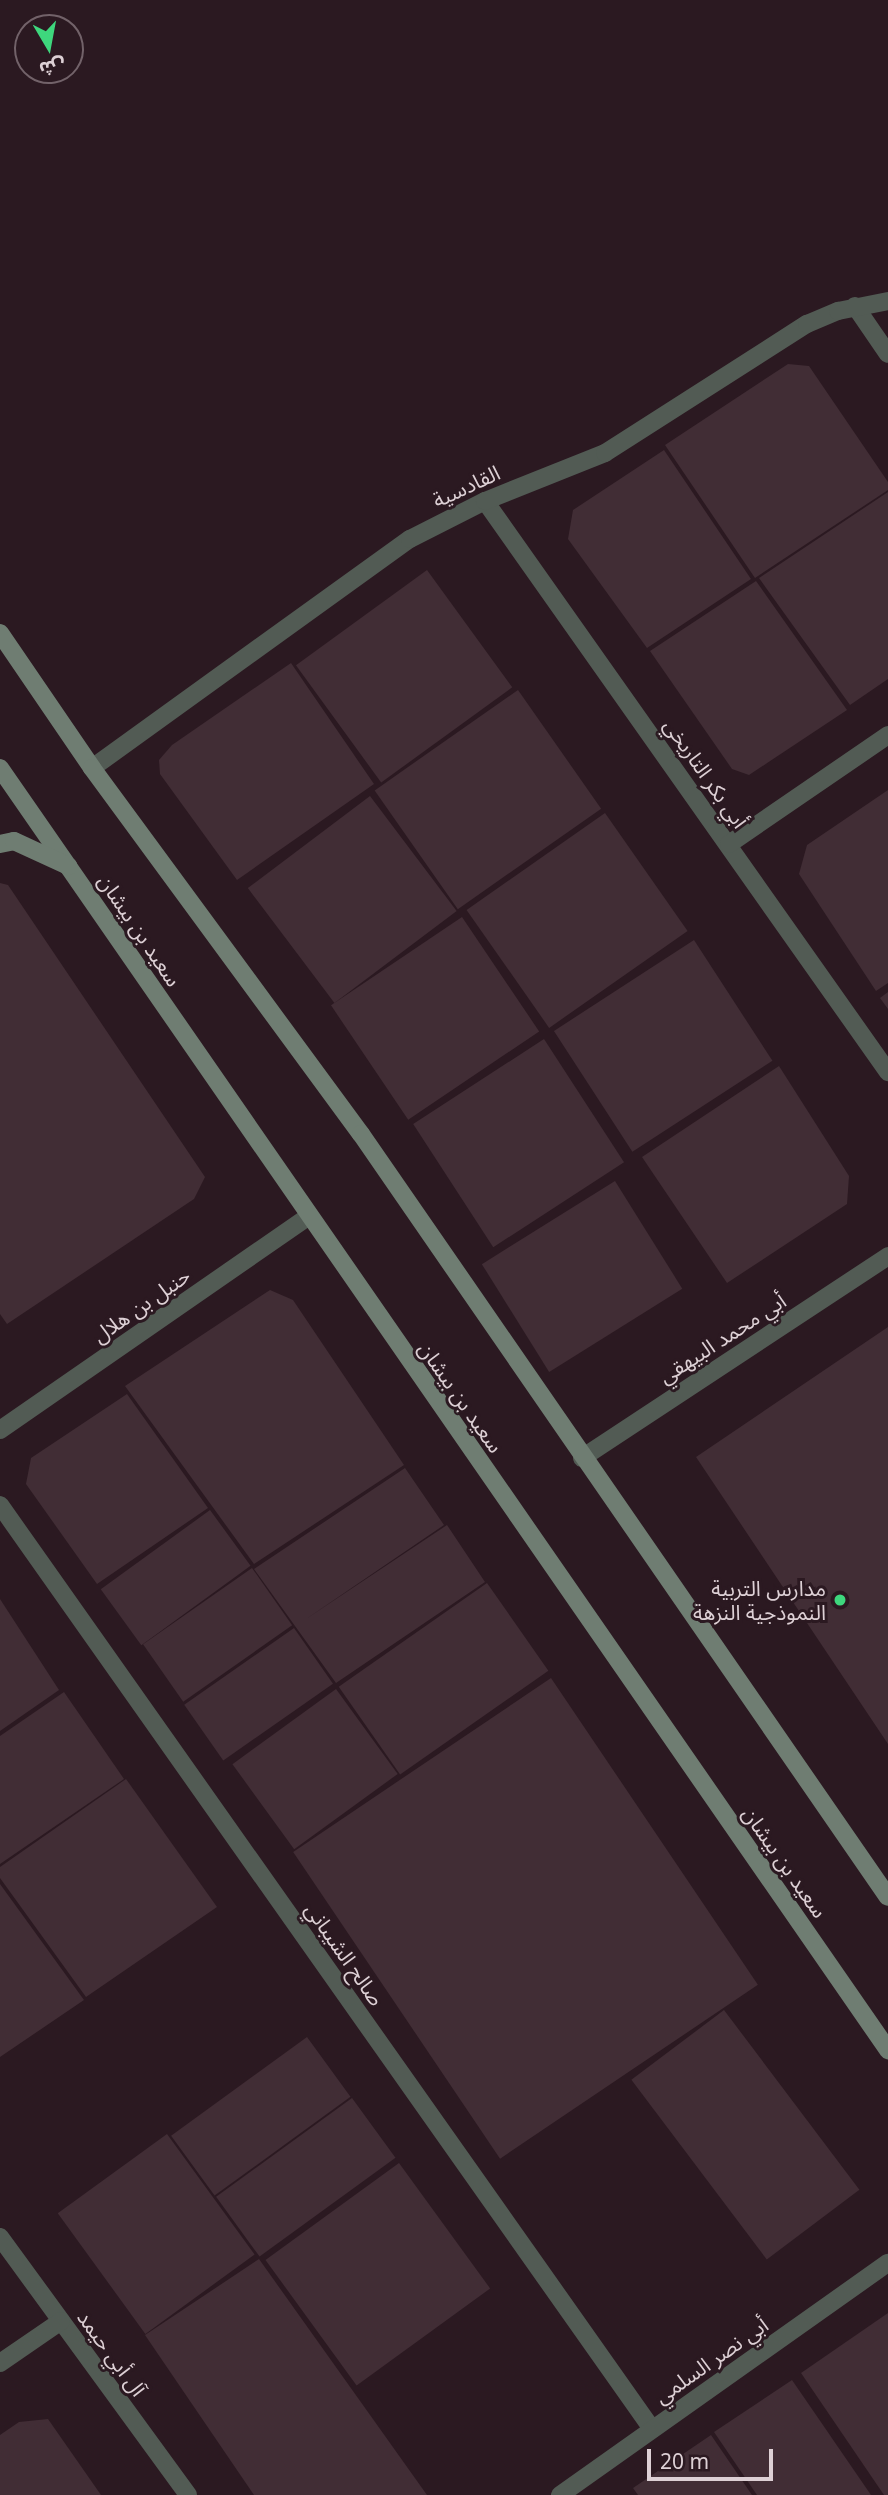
<!DOCTYPE html>
<html>
<head>
<meta charset="utf-8">
<style>
  body { margin:0 }
  #map { position:relative; width:888px; height:2495px; overflow:hidden; background:#2b1921; font-family:"Noto Sans","Noto Sans Arabic",sans-serif }
  div>[style] { position:absolute }
  .building>* { inset:0; background:#412d35; transform-origin:0 0 }
  .street>* { height:18px; margin:-9px; padding:0 9px; transform-origin:9px; border-radius:9px; background:#525b54 }
  .secondary>* { height:18px; margin:-9px; padding:0 9px; transform-origin:9px; border-radius:9px; background:#6f7d72 }
  .dots>* { width:19px; height:19px; translate:-50% -50%; box-sizing:border-box; border:4px solid #2b1921; border-radius:50% }
  span { translate:-50% -50%; white-space:nowrap; text-align:center; line-height:1.15; -webkit-text-stroke:6px #2b1921; paint-order:stroke }
  .street-label { font-size:21px; color:#ddd0d5 }
  .poi-label { font-size:21px; color:#ddd0d5 }
  .right { translate:-100% -50%; text-align:right }
  .north { position:absolute; left:14px; top:14px; width:70px; height:70px; box-sizing:border-box; background:#2b1921; border:2px solid #726269; border-radius:50%; rotate:170deg; font-size:19px; font-weight:700; line-height:28px; text-align:center; color:#ddd0d5 }
  .north::after { content:''; display:block; margin:auto; width:24px; height:32px; background:#3ed77d; clip-path:polygon(50% 0,100% 100%,50% 72%,0 100%) }
  .scale { position:absolute; left:647px; top:2449px; width:126px; height:32px; box-sizing:border-box; border:4px solid #ddd0d5; border-top:0; padding-left:9px; font-size:21px; line-height:24px; white-space:nowrap; color:#ddd0d5; -webkit-text-stroke:5px #2b1921; paint-order:stroke }
</style>
</head>
<body>
<div id="map">
  <div class="building">
    <i style="clip-path:polygon(788px 364px,809px 366px,888px 482px,888px 490px,755px 578px,665px 445px)"></i>
    <i style="clip-path:polygon(664px 450px,751px 579px,647px 648px,568px 539px,573px 510px)"></i>
    <i style="clip-path:polygon(888px 492px,888px 679px,850px 705px,759px 578px)"></i>
    <i style="left:427px;top:570px;width:145px;height:162px;rotate:54deg"></i>
    <i style="clip-path:polygon(756px 581px,847px 710px,749px 775px,732px 769px,650px 651px)"></i>
    <i style="clip-path:polygon(291px 663px,374px 784px,237px 880px,160px 774px,159px 760px,172px 745px)"></i>
    <i style="left:518px;top:690px;width:145px;height:175px;rotate:55deg"></i>
    <i style="clip-path:polygon(888px 790px,888px 983px,876px 991px,799px 874px,807px 845px)"></i>
    <i style="left:370px;top:796px;width:144px;height:153px;rotate:53deg"></i>
    <i style="left:605px;top:813px;width:144px;height:169px;rotate:55deg"></i>
    <i style="clip-path:polygon(0 883px,8px 885px,205px 1177px,194px 1199px,7px 1324px,0 1314px)"></i>
    <i style="left:462px;top:917px;width:138px;height:158px;rotate:56deg"></i>
    <i style="left:694px;top:940px;width:144px;height:167px;rotate:57deg"></i>
    <i style="clip-path:polygon(888px 992px,888px 1009px,880px 998px)"></i>
    <i style="left:544px;top:1039px;width:147px;height:156px;rotate:57deg"></i>
    <i style="clip-path:polygon(779px 1066px,849px 1176px,847px 1204px,727px 1283px,642px 1157px)"></i>
    <i style="left:615px;top:1181px;width:127px;height:157px;rotate:58deg"></i>
    <i style="clip-path:polygon(270px 1290px,293px 1300px,404px 1465px,254px 1564px,125px 1386px)"></i>
    <i style="clip-path:polygon(888px 1327px,888px 1744px,696px 1457px)"></i>
    <i style="clip-path:polygon(127px 1394px,208px 1508px,97px 1584px,26px 1484px,31px 1458px)"></i>
    <i style="clip-path:polygon(405px 1468px,444px 1525px,306px 1619px,447px 1525px,485px 1582px,336px 1683px,254px 1569px)"></i>
    <i style="left:210px;top:1510px;width:69px;height:135px;rotate:54deg"></i>
    <i style="left:252px;top:1568px;width:70px;height:133px;rotate:55deg"></i>
    <i style="left:487px;top:1583px;width:107px;height:181px;rotate:55deg"></i>
    <i style="clip-path:polygon(0 1599px,59px 1690px,0 1731px)"></i>
    <i style="left:294px;top:1628px;width:68px;height:134px;rotate:55deg"></i>
    <i style="left:551px;top:1678px;width:370px;height:311px;rotate:56deg"></i>
    <i style="left:336px;top:1689px;width:105px;height:128px;rotate:54deg"></i>
    <i style="clip-path:polygon(64px 1692px,124px 1779px,0 1864px,0 1736px)"></i>
    <i style="clip-path:polygon(126px 1779px,217px 1907px,86px 1997px,0 1878px,0 1867px)"></i>
    <i style="clip-path:polygon(0 1884px,84px 2000px,0 2057px)"></i>
    <i style="left:724px;top:2010px;width:225px;height:116px;rotate:53deg"></i>
    <i style="left:307px;top:2037px;width:74px;height:168px;rotate:54deg"></i>
    <i style="left:352px;top:2098px;width:74px;height:168px;rotate:54deg"></i>
    <i style="left:167px;top:2134px;width:149px;height:135px;rotate:54deg"></i>
    <i style="left:399px;top:2163px;width:155px;height:165px;rotate:54deg"></i>
    <i style="clip-path:polygon(259px 2259px,427px 2495px,254px 2495px,145px 2335px)"></i>
    <i style="clip-path:polygon(888px 2313px,888px 2495px,884px 2495px,801px 2373px)"></i>
    <i style="clip-path:polygon(792px 2380px,871px 2495px,757px 2495px,714px 2432px)"></i>
    <i style="clip-path:polygon(48px 2419px,101px 2495px,0 2495px,0 2435px,19px 2422px)"></i>
    <i style="clip-path:polygon(711px 2435px,752px 2495px,638px 2495px,633px 2488px)"></i>
  </div>
  <div class="street">
    <i style="left:855px;top:306px;width:58px;rotate:55.5deg"></i>
    <i style="left:485px;top:501px;width:699px;rotate:54.79deg"></i>
    <i style="left:92px;top:768px;width:392px;rotate:-35.8deg"></i>
    <i style="left:410px;top:539px;width:84px;rotate:-26.9deg"></i>
    <i style="left:485px;top:501px;width:129px;rotate:-21.8deg"></i>
    <i style="left:605px;top:453px;width:240px;rotate:-32.6deg"></i>
    <i style="left:807px;top:324px;width:34px;rotate:-23deg"></i>
    <i style="left:838px;top:311px;width:51px;rotate:-11.3deg"></i>
    <i style="left:729px;top:844px;width:193px;rotate:-34.4deg"></i>
    <i style="left:0;top:1430px;width:374px;rotate:-34.7deg"></i>
    <i style="left:582px;top:1458px;width:367px;rotate:-33.4deg"></i>
    <i style="left:0;top:1505px;width:1131px;rotate:54.79deg"></i>
    <i style="left:0;top:2237px;width:319px;rotate:53.9deg"></i>
    <i style="left:0;top:2363px;width:74px;rotate:-34.5deg"></i>
    <i style="left:560px;top:2495px;width:402px;rotate:-35.3deg"></i>
  </div>
  <div class="secondary">
    <i style="left:0;top:633px;width:163px;rotate:55.7deg"></i>
    <i style="left:92px;top:768px;width:454px;rotate:53.7deg"></i>
    <i style="left:361px;top:1134px;width:927px;rotate:55.37deg"></i>
    <i style="left:0;top:768px;width:1560px;rotate:55.29deg"></i>
    <i style="left:0;top:844px;width:14px;rotate:-12deg"></i>
    <i style="left:14px;top:841px;width:60px;rotate:24.8deg"></i>
  </div>
  <div class="dots">
    <i style="left:840px;top:1600px;background:#3ed77d"></i>
  </div>
  <div class="street-label">
    <span style="left:466px;top:486px;rotate:-25deg">القادسية</span>
    <span style="left:706px;top:773px;rotate:55deg">أبي بكر التاريخي</span>
    <span style="left:140px;top:930px;rotate:56deg">سعيد بن بيشان</span>
    <span style="left:141px;top:1305px;rotate:-35deg">حنبل بن هلال</span>
    <span style="left:722px;top:1338px;rotate:-33deg">أبي محمد البيهقي</span>
    <span style="left:461px;top:1397px;rotate:55deg">سعيد بن بيشان</span>
    <span style="left:785px;top:1862px;rotate:55deg">سعيد بن بيشان</span>
    <span style="left:345px;top:1954px;rotate:55deg">صالح الشيباني</span>
    <span style="left:112px;top:2353px;rotate:54deg">آل أبي حيمد</span>
    <span style="left:711px;top:2360px;rotate:-35deg">أبي نصر السلمي</span>
  </div>
  <div class="poi-label">
    <span class="right" style="left:826px;top:1600px">مدارس التربية<br>النموذجية النزهة</span>
  </div>
  <div class="north">ش</div>
  <div class="scale">20 m</div>
</div>
</body>
</html>
